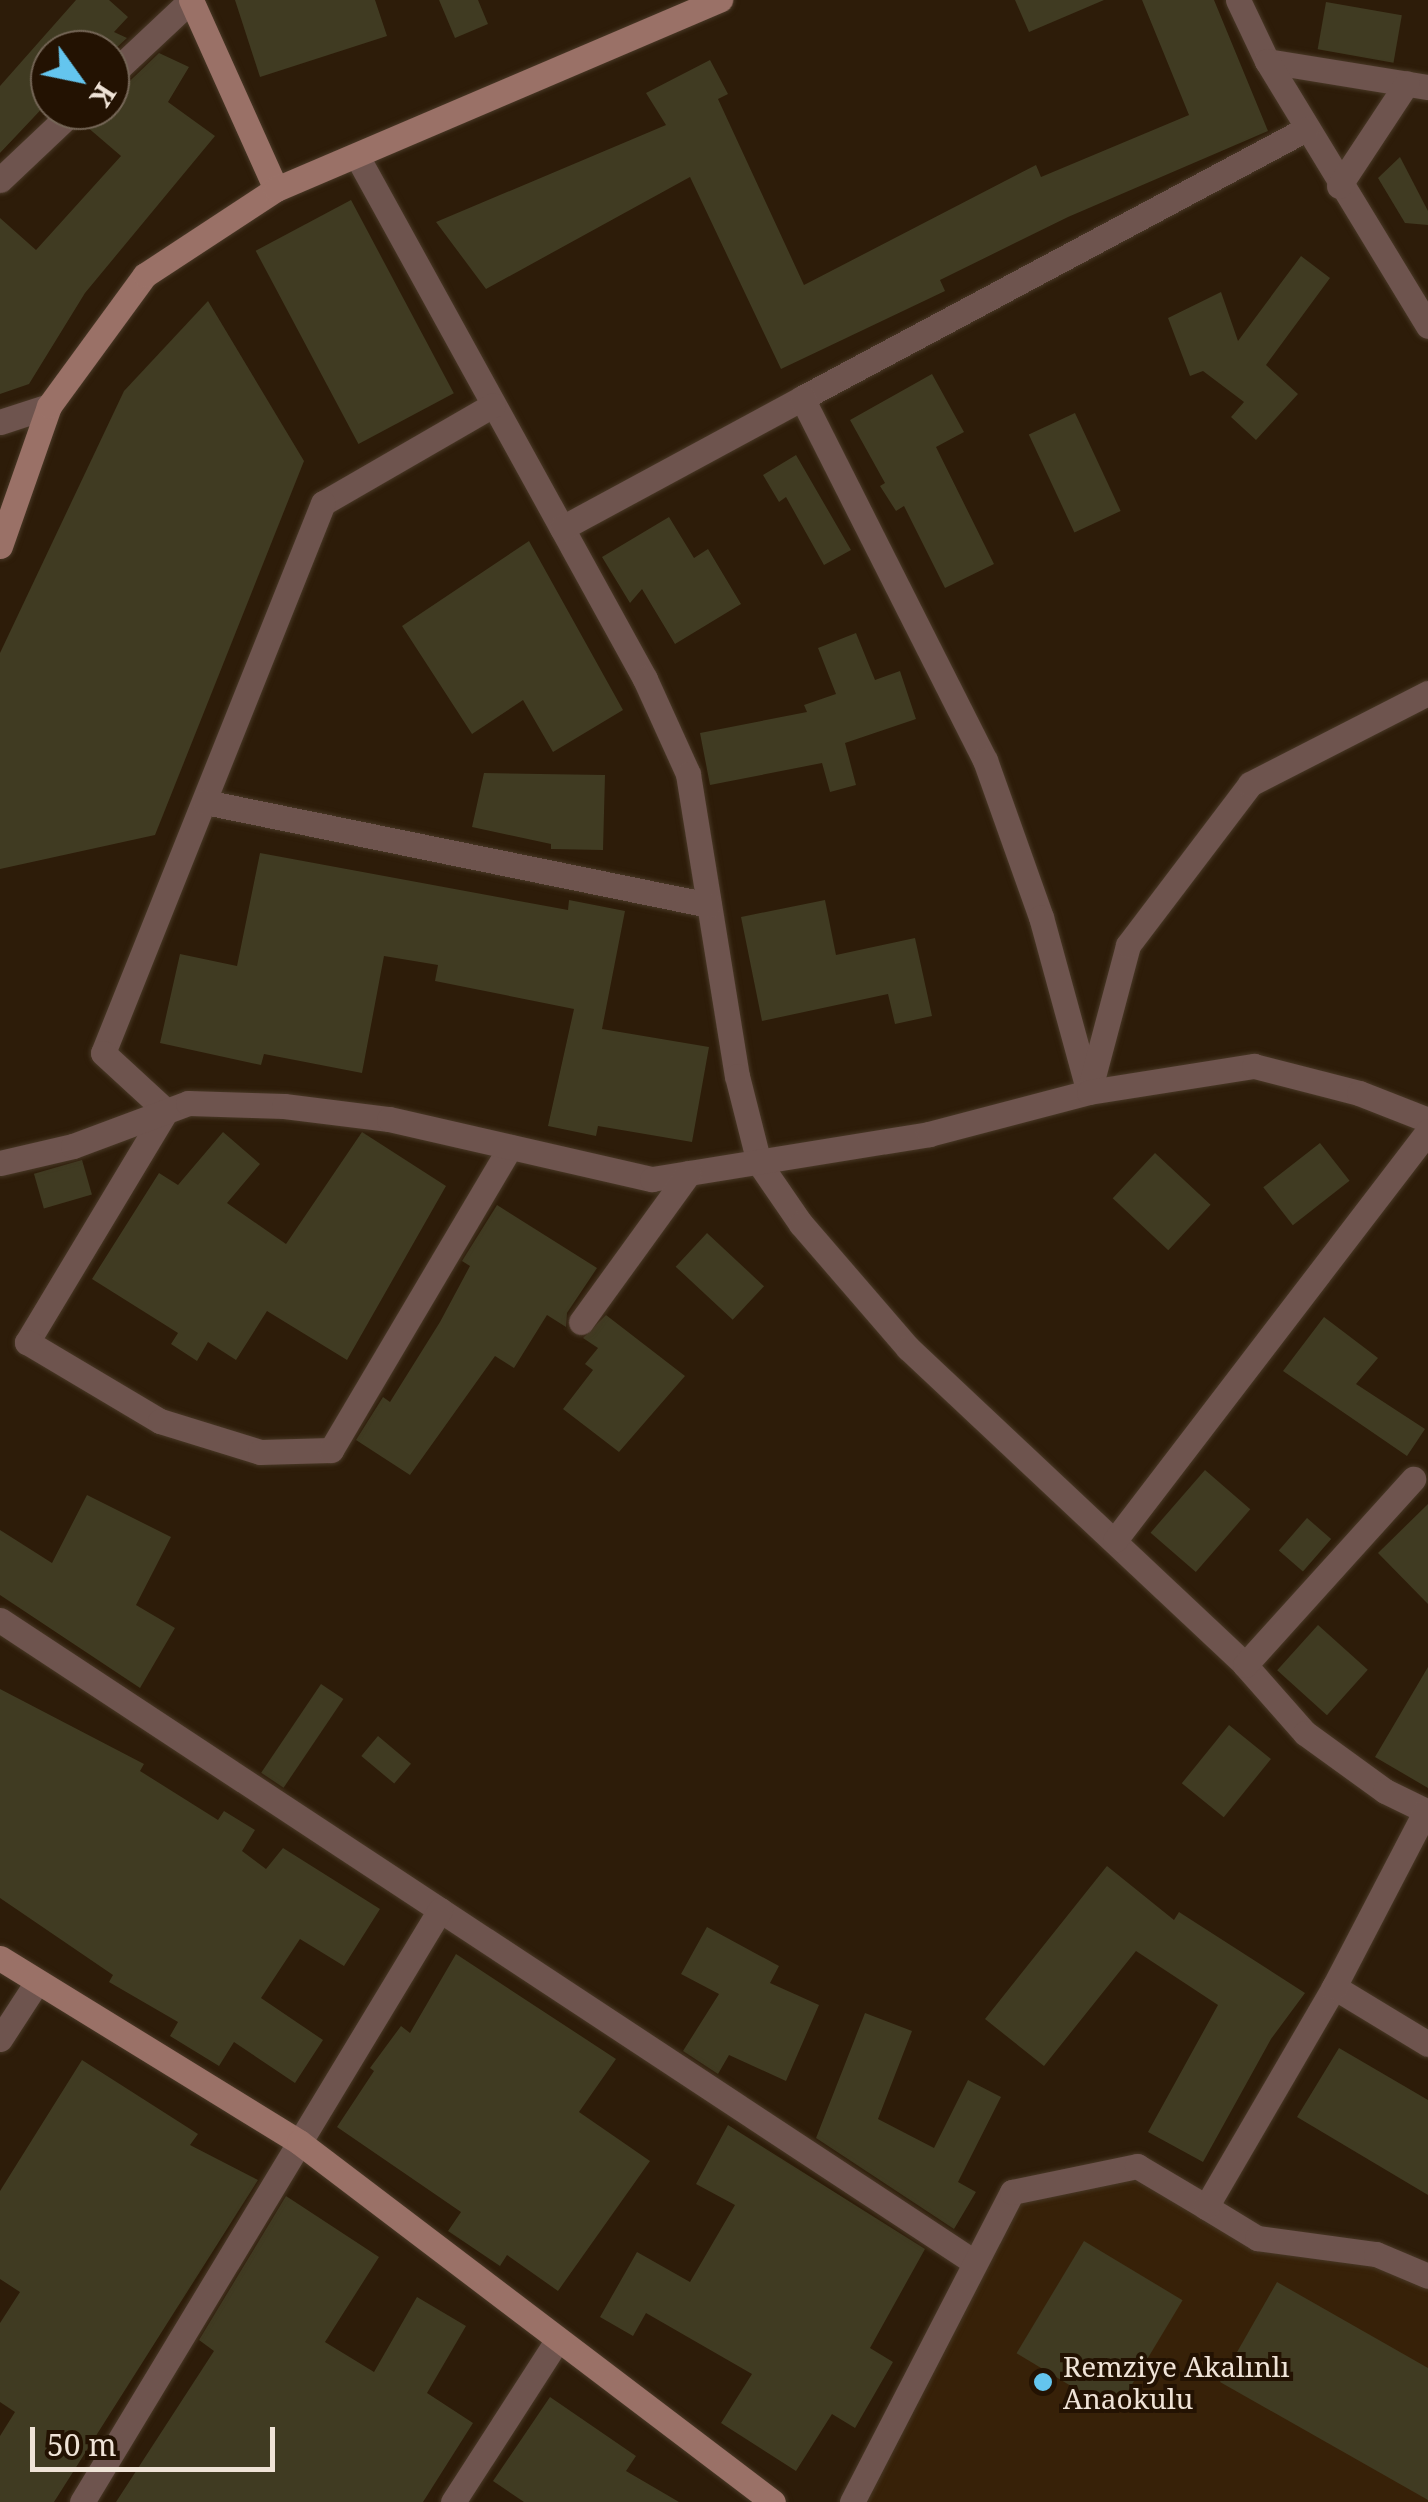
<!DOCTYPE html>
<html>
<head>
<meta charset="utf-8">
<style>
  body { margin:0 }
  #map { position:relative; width:1428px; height:2502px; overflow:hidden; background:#2d1c09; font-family:"Noto Serif",serif }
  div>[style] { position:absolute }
  .built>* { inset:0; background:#372108 }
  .building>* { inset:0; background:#403b22; transform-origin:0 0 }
  .roads { filter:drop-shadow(0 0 2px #483826) drop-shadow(0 0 2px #483826) }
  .street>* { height:25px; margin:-12.5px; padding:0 12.5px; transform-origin:12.5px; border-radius:12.5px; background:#6e544e }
  .secondary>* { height:25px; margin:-12.5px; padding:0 12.5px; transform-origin:12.5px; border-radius:12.5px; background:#9a7167 }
  .dots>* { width:28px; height:28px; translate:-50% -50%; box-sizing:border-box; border:5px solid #231202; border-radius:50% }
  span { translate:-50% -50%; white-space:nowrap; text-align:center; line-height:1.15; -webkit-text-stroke:8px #231202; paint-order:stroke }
  .poi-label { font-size:28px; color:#efe3d7 }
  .left { translate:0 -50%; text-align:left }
  .north { position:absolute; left:30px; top:30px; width:100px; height:100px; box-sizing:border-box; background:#231202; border:2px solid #756657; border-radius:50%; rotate:123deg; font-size:28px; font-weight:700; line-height:40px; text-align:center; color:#efe3d7 }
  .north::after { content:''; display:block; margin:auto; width:35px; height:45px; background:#64c5ee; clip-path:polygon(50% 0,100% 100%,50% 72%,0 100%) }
  .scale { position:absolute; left:30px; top:2427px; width:245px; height:45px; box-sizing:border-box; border:5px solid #efe3d7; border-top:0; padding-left:12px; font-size:30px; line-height:35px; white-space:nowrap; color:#efe3d7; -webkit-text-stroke:8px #231202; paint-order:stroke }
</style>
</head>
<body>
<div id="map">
  <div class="built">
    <i style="clip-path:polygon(1137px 2166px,1257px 2238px,1428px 2276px,1428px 2502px,852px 2502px,1012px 2192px)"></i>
  </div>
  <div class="building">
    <i style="clip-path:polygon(76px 0,109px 0,128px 17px,114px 32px,127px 38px,114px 50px,50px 50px,50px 100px,0 153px,0 86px)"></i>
    <i style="clip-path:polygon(235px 0,375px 0,387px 36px,260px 77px)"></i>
    <i style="clip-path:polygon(439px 0,478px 0,488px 24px,455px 38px)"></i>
    <i style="clip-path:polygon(1015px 0,1104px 0,1029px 32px)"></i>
    <i style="clip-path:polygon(1142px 0,1214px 0,1268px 131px,1068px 217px,940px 280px,945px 291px,781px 369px,690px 177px,486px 289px,436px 222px,666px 125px,646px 93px,710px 60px,728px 94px,718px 99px,804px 285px,1036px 165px,1041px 177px,1189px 115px)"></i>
    <i style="left:1326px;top:2px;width:77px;height:48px;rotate:10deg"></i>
    <i style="clip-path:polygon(159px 53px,189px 67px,168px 102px,215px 136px,85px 293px,29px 384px,0 394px,0 218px,36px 250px,121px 156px,86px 126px,110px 110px,110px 100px)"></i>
    <i style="clip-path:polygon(1400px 157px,1428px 211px,1428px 225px,1405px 223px,1378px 178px)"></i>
    <i style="left:351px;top:200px;width:219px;height:108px;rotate:62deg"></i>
    <i style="clip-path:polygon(1301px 256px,1330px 278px,1266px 365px,1298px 394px,1256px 440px,1231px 417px,1244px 402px,1203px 371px,1190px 376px,1168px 318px,1221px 292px,1238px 341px)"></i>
    <i style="clip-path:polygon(208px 301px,304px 461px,155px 835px,0 869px,0 653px,124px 391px)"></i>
    <i style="clip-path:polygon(932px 374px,964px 432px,936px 447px,994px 564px,945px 588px,904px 506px,896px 511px,880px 486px,885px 483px,850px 420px)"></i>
    <i style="left:1075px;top:413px;width:108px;height:51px;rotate:65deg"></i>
    <i style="clip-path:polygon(796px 455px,851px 550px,824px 565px,786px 497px,779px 502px,763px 475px)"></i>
    <i style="clip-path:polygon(669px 517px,694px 558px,708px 549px,741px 604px,675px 644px,642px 589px,630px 603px,602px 557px)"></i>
    <i style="clip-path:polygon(529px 541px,623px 710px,553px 752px,523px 700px,472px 734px,402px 626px)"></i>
    <i style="clip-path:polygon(856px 633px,875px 680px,900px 671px,916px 719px,845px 743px,856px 785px,830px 792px,822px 763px,710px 785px,700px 733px,807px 712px,804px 705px,836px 694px,818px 648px)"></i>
    <i style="clip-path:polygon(484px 773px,605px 775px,603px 850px,551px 849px,551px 844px,472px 827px)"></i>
    <i style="clip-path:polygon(260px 853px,568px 910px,569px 900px,625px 911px,602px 1029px,709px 1047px,692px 1142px,598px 1126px,596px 1136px,548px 1126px,574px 1009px,435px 981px,438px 965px,384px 956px,362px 1073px,264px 1054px,261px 1065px,160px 1043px,180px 954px,237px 966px)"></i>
    <i style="clip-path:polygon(825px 900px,836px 955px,915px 938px,932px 1016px,895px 1024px,888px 994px,762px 1021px,741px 917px)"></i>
    <i style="clip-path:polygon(223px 1132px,260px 1164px,227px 1203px,286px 1244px,362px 1132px,446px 1186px,347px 1360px,267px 1311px,236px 1360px,208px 1342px,197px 1361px,171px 1344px,178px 1333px,92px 1279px,159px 1173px,178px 1185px)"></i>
    <i style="left:1320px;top:1143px;width:48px;height:72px;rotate:52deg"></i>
    <i style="left:1155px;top:1153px;width:76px;height:62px;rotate:43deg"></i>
    <i style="left:82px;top:1160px;width:36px;height:50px;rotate:74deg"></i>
    <i style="clip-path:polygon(497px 1205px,597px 1268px,567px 1313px,566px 1327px,547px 1315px,514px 1368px,495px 1356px,410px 1475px,356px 1440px,383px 1397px,390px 1402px,440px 1322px,470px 1266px,462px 1261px)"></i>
    <i style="left:707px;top:1233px;width:78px;height:46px;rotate:43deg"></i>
    <i style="clip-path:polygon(606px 1315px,685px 1376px,619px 1452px,563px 1409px,593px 1370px,585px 1364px,598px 1348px,583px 1338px)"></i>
    <i style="clip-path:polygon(1324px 1317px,1378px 1358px,1356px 1384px,1425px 1429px,1407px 1456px,1283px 1371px)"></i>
    <i style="left:1205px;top:1470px;width:60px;height:83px;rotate:41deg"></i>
    <i style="clip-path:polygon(87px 1495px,171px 1537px,136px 1605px,175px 1628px,140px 1688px,0 1595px,0 1530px,52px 1563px)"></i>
    <i style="clip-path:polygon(1428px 1504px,1428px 1604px,1378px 1553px)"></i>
    <i style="left:1307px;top:1518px;width:32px;height:43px;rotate:41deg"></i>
    <i style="left:1318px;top:1625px;width:67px;height:61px;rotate:42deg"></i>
    <i style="clip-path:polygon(1428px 1667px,1428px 1788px,1375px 1757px)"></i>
    <i style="left:321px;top:1684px;width:27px;height:107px;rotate:34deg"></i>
    <i style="clip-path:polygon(0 1689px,144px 1764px,140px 1771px,218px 1820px,224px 1811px,255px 1830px,242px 1851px,266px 1869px,283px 1848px,380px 1909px,344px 1966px,300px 1939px,261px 1998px,323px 2040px,295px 2083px,234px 2042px,219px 2066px,170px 2036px,178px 2022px,109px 1982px,113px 1975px,0 1898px)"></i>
    <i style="left:1229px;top:1725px;width:54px;height:75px;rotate:39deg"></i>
    <i style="left:378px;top:1736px;width:43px;height:26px;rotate:40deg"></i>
    <i style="clip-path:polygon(1107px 1866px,1174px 1920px,1179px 1912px,1305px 1993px,1271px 2039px,1203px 2162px,1148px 2132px,1218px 2005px,1136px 1951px,1044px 2066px,985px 2019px)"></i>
    <i style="clip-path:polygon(707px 1927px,779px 1966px,770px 1983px,819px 2005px,786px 2081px,729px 2055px,718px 2074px,683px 2051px,719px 1994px,681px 1974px)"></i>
    <i style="clip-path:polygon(456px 1954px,616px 2059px,579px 2112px,650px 2161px,558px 2291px,507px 2255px,500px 2266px,448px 2231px,461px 2212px,337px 2127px,374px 2071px,370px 2068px,401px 2026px,410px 2033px)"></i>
    <i style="clip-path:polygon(865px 2013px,912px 2031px,878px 2119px,934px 2148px,968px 2080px,1001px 2097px,958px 2182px,976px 2192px,954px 2229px,816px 2138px)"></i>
    <i style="clip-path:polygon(1339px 2048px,1428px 2100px,1428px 2195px,1297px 2117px)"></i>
    <i style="clip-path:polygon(82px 2060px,198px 2134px,190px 2145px,258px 2180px,54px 2502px,0 2502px,0 2436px,15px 2412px,0 2402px,0 2323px,20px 2292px,0 2279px,0 2191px)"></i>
    <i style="clip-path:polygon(728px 2125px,925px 2249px,870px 2348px,893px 2362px,855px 2428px,832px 2414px,796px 2471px,721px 2423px,752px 2374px,646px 2313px,633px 2336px,600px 2317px,637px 2252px,690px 2282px,735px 2205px,696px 2184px)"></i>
    <i style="clip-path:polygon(286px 2196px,379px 2257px,325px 2342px,374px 2372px,417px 2297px,466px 2326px,427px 2393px,473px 2423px,423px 2502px,116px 2502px,214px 2351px,199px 2340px)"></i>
    <i style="left:1084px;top:2241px;width:115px;height:131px;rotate:31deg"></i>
    <i style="clip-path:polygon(1277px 2282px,1428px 2368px,1428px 2500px,1220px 2382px)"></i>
    <i style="clip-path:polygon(550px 2397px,636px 2456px,626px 2471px,679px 2502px,524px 2502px,493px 2481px)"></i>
  </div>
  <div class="roads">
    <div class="street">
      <i style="left:1238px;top:0;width:68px;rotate:64.6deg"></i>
      <i style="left:1267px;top:61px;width:163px;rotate:9.2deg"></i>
      <i style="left:1267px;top:61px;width:310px;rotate:58.7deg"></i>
      <i style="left:110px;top:76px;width:111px;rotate:-43.2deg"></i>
      <i style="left:358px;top:158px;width:595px;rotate:61.15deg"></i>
      <i style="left:645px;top:679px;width:104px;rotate:65.6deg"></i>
      <i style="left:688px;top:774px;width:306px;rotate:80.8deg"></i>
      <i style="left:737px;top:1076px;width:90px;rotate:75.8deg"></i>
      <i style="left:759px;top:1163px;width:74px;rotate:55.5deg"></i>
      <i style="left:801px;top:1224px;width:164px;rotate:49.2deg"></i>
      <i style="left:908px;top:1348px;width:463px;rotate:43.2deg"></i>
      <i style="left:1245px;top:1665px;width:91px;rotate:48.6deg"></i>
      <i style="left:1305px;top:1733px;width:99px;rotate:35.9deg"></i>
      <i style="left:1385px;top:1791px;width:48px;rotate:26deg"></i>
      <i style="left:0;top:180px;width:102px;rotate:-43.4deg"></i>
      <i style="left:1339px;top:186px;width:123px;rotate:-56.6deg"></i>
      <i style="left:802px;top:398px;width:571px;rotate:-28.09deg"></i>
      <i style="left:493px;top:405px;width:196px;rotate:150deg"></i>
      <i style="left:323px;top:503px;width:592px;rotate:111.8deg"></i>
      <i style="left:103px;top:1053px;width:86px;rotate:42.6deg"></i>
      <i style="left:166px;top:1111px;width:270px;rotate:121deg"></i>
      <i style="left:27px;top:1342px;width:155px;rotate:30.7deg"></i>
      <i style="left:160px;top:1421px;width:105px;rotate:17.2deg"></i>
      <i style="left:260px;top:1452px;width:71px;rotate:-1.6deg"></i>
      <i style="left:331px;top:1450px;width:352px;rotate:-59.4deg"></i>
      <i style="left:0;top:422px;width:52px;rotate:-18.1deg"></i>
      <i style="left:562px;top:528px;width:273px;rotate:-28.4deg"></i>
      <i style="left:802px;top:398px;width:406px;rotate:63.2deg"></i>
      <i style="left:985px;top:760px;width:167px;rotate:70.4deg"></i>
      <i style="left:1041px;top:917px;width:181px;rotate:74.7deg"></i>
      <i style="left:205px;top:802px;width:514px;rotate:11.55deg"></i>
      <i style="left:1090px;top:1088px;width:148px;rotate:-75.1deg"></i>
      <i style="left:1128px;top:945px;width:202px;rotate:-52.8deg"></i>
      <i style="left:1250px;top:784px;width:200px;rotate:-27.1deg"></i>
      <i style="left:0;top:1163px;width:75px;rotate:-13.1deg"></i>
      <i style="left:73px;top:1146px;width:123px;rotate:-20.5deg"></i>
      <i style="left:188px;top:1103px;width:96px;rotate:1.8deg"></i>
      <i style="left:284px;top:1106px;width:106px;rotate:7.1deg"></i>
      <i style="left:389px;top:1119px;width:270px;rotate:12.9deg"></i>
      <i style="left:652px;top:1179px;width:281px;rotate:-9.2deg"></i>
      <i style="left:929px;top:1134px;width:165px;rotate:-14.7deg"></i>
      <i style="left:1089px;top:1092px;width:167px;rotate:-9deg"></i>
      <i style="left:1254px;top:1066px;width:108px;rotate:14.4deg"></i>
      <i style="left:1359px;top:1093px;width:74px;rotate:21.4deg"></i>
      <i style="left:581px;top:1322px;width:184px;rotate:-54.1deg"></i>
      <i style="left:1115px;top:1540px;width:515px;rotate:-52.57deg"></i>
      <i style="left:0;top:1620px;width:1167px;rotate:33.39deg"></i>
      <i style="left:1245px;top:1665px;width:251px;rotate:-47.9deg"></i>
      <i style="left:1334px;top:1987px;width:110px;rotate:31.2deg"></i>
      <i style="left:0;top:2039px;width:68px;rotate:-57deg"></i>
      <i style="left:1206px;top:2207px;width:60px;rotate:31.3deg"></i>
      <i style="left:1257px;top:2238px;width:120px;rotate:7.7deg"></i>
      <i style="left:1376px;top:2254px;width:56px;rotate:22.9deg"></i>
      <i style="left:82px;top:2502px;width:692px;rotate:-58.84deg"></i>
      <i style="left:453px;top:2502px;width:190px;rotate:-57.2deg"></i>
      <i style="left:852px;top:2502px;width:349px;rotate:-62.7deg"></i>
      <i style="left:1012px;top:2192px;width:128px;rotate:-11.7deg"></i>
      <i style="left:1137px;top:2166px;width:80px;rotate:30.7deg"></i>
      <i style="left:1206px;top:2207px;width:255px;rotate:-59.8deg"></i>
      <i style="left:1334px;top:1987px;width:197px;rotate:-62.5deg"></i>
    </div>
    <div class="secondary">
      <i style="left:191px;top:0;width:207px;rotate:65.8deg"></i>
      <i style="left:0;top:546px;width:148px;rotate:-70.7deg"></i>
      <i style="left:49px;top:406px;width:162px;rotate:-53.8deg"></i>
      <i style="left:145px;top:275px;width:157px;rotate:-33.3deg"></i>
      <i style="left:276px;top:189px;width:483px;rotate:-23.1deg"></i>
      <i style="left:0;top:1958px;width:351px;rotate:31.6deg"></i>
      <i style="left:299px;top:2142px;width:595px;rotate:37.22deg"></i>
    </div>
  </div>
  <div class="dots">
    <i style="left:1043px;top:2382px;background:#64c5ee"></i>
  </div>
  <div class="poi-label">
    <span class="left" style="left:1063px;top:2382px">Remziye Akalınlı<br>Anaokulu</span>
  </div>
  <div class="north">K</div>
  <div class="scale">50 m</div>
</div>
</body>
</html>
